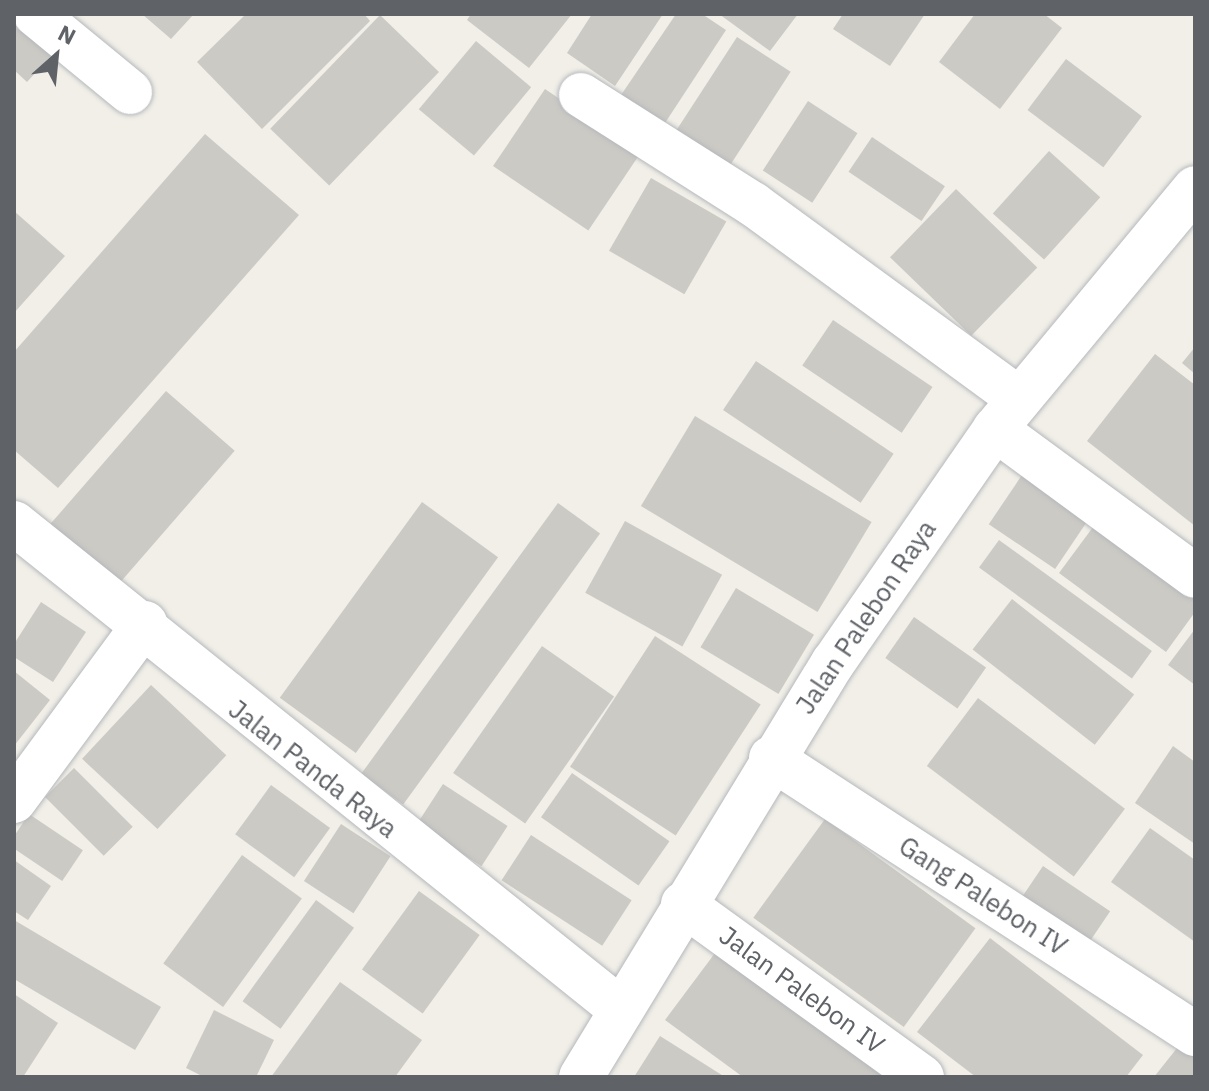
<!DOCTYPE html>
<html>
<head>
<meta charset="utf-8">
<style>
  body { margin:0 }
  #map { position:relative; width:1209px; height:1091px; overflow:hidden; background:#f1efe8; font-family:"IBM Plex Sans",sans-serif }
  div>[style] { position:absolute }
  .building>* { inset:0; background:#cccac5; transform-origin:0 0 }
  .roads { filter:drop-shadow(0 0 2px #b5b8bc) drop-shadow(0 0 2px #b5b8bc) }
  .street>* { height:44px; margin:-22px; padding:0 22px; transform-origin:22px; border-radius:22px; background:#fff }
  span { translate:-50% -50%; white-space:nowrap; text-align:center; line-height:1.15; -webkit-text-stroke:6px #fff; paint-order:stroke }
  .street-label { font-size:26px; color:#5f6368 }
  .frame { position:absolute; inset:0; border:16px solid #5f6368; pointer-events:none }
  .north { position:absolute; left:16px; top:16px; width:80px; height:80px; -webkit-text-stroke:6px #fff; paint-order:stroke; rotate:27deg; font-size:22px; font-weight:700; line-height:32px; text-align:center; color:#5f6368 }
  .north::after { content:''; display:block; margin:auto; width:28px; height:36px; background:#5f6368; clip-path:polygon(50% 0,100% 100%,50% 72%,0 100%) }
</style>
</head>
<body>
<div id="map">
  <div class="building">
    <i style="clip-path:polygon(14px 14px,58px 48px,27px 82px,14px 70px)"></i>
    <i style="clip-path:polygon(142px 14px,194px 14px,171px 39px)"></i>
    <i style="clip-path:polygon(246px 14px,364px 14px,370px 21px,262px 129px,197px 62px)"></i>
    <i style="clip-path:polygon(471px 14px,572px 14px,529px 68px,467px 20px)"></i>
    <i style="clip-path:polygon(592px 14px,663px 14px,615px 86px,567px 53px)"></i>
    <i style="clip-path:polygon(676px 14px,702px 14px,726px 30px,663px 126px,619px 98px)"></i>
    <i style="clip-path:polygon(719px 14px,798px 14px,770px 51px)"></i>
    <i style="clip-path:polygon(843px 14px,925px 14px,890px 66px,833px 29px)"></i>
    <i style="clip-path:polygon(975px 14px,1044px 14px,1062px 28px,1000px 109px,939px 62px)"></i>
    <i style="left:380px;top:15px;width:82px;height:158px;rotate:44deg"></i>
    <i style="left:737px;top:37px;width:64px;height:116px;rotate:33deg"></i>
    <i style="left:476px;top:41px;width:72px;height:89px;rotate:40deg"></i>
    <i style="left:1066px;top:59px;width:95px;height:64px;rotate:37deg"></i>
    <i style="left:545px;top:89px;width:115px;height:93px;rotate:34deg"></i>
    <i style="left:808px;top:101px;width:59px;height:83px;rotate:33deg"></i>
    <i style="clip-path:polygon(205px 134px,299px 215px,58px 488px,14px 450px,14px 352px)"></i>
    <i style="left:872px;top:137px;width:88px;height:42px;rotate:34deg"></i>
    <i style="left:1049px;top:151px;width:69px;height:84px;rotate:42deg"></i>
    <i style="left:651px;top:178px;width:87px;height:84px;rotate:30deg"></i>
    <i style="left:956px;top:189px;width:113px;height:95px;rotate:44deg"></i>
    <i style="clip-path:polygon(14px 211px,65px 256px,14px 313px)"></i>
    <i style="left:833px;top:320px;width:120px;height:55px;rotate:34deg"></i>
    <i style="clip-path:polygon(1195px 347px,1195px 374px,1182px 363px)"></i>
    <i style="clip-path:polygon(1155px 354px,1195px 385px,1195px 526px,1087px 441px)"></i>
    <i style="left:756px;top:361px;width:166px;height:59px;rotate:34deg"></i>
    <i style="left:166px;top:391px;width:91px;height:176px;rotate:41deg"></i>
    <i style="left:695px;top:416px;width:206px;height:105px;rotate:31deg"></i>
    <i style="left:1024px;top:472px;width:80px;height:63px;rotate:34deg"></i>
    <i style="left:422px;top:502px;width:94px;height:242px;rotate:36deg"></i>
    <i style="left:558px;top:503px;width:52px;height:335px;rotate:36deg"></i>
    <i style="left:625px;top:521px;width:111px;height:82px;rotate:29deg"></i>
    <i style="clip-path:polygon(1096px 523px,1195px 596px,1195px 612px,1166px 652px,1059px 573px)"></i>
    <i style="left:999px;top:540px;width:189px;height:34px;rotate:36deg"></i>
    <i style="left:736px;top:588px;width:91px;height:69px;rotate:31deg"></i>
    <i style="left:1012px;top:599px;width:155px;height:64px;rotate:38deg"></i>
    <i style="clip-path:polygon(41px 602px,86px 632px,53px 682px,14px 657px,14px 644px)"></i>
    <i style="left:914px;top:617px;width:88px;height:50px;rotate:35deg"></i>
    <i style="clip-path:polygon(1195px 629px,1195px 685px,1168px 665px)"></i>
    <i style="left:655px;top:636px;width:126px;height:156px;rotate:33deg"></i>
    <i style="left:542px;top:646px;width:88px;height:155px;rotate:35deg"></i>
    <i style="clip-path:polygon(14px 671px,50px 700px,14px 746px)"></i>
    <i style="left:151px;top:685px;width:103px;height:101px;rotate:43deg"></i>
    <i style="left:978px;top:698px;width:184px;height:85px;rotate:37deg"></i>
    <i style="clip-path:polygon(1173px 746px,1195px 762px,1195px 844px,1135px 803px)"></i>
    <i style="left:74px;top:768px;width:83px;height:41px;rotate:45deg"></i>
    <i style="left:572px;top:773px;width:119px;height:54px;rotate:35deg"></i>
    <i style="left:443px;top:784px;width:77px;height:48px;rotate:33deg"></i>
    <i style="left:271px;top:785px;width:73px;height:61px;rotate:36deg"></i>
    <i style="left:29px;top:814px;width:65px;height:37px;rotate:34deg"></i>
    <i style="left:825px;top:819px;width:186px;height:122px;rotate:36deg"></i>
    <i style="left:341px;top:824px;width:59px;height:68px;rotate:33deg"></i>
    <i style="clip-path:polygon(1150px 828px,1195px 860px,1195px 942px,1111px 882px)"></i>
    <i style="left:531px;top:835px;width:120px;height:54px;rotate:33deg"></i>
    <i style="left:242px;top:855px;width:74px;height:134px;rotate:36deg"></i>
    <i style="clip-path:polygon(14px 860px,51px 886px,28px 920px,14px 911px)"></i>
    <i style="left:1043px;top:866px;width:81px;height:45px;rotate:34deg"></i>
    <i style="left:419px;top:891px;width:75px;height:97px;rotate:36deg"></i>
    <i style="left:316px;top:900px;width:47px;height:125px;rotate:36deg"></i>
    <i style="clip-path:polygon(14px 920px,161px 1007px,135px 1050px,14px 979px)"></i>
    <i style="clip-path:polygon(990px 938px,1143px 1055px,1126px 1077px,976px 1077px,917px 1032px)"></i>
    <i style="clip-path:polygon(718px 949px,891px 1077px,743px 1077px,665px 1020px)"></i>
    <i style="clip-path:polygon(340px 982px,422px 1040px,395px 1077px,271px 1077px)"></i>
    <i style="clip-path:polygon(14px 994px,58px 1023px,23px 1077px,14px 1077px)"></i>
    <i style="clip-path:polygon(214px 1010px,274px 1040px,256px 1077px,204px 1077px,186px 1068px)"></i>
    <i style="clip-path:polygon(660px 1036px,725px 1077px,634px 1077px)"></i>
    <i style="clip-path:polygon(1185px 1038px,1195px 1045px,1195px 1077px,1154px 1077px)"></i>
  </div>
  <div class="roads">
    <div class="street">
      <i style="left:35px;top:14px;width:123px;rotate:39.4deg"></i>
      <i style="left:581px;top:95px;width:204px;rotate:32.4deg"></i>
      <i style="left:753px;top:204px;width:330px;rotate:36.2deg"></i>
      <i style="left:995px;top:429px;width:248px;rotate:36.3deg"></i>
      <i style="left:14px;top:523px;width:775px;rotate:38.72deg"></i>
      <i style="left:771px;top:758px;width:506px;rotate:33.06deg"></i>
      <i style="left:14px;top:801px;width:221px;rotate:-53.6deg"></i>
      <i style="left:683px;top:904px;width:295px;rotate:35.9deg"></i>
      <i style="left:581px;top:1077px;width:485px;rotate:-58.7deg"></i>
      <i style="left:833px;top:663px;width:285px;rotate:-55.3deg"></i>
      <i style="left:995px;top:429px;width:313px;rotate:-50.3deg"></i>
    </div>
  </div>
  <div class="street-label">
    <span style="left:866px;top:617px;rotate:-56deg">Jalan Palebon Raya</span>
    <span style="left:313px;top:769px;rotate:38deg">Jalan Panda Raya</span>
    <span style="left:983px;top:896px;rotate:33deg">Gang Palebon IV</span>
    <span style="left:802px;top:990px;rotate:36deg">Jalan Palebon IV</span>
  </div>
  <div class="frame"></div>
  <div class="north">N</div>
</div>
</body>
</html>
